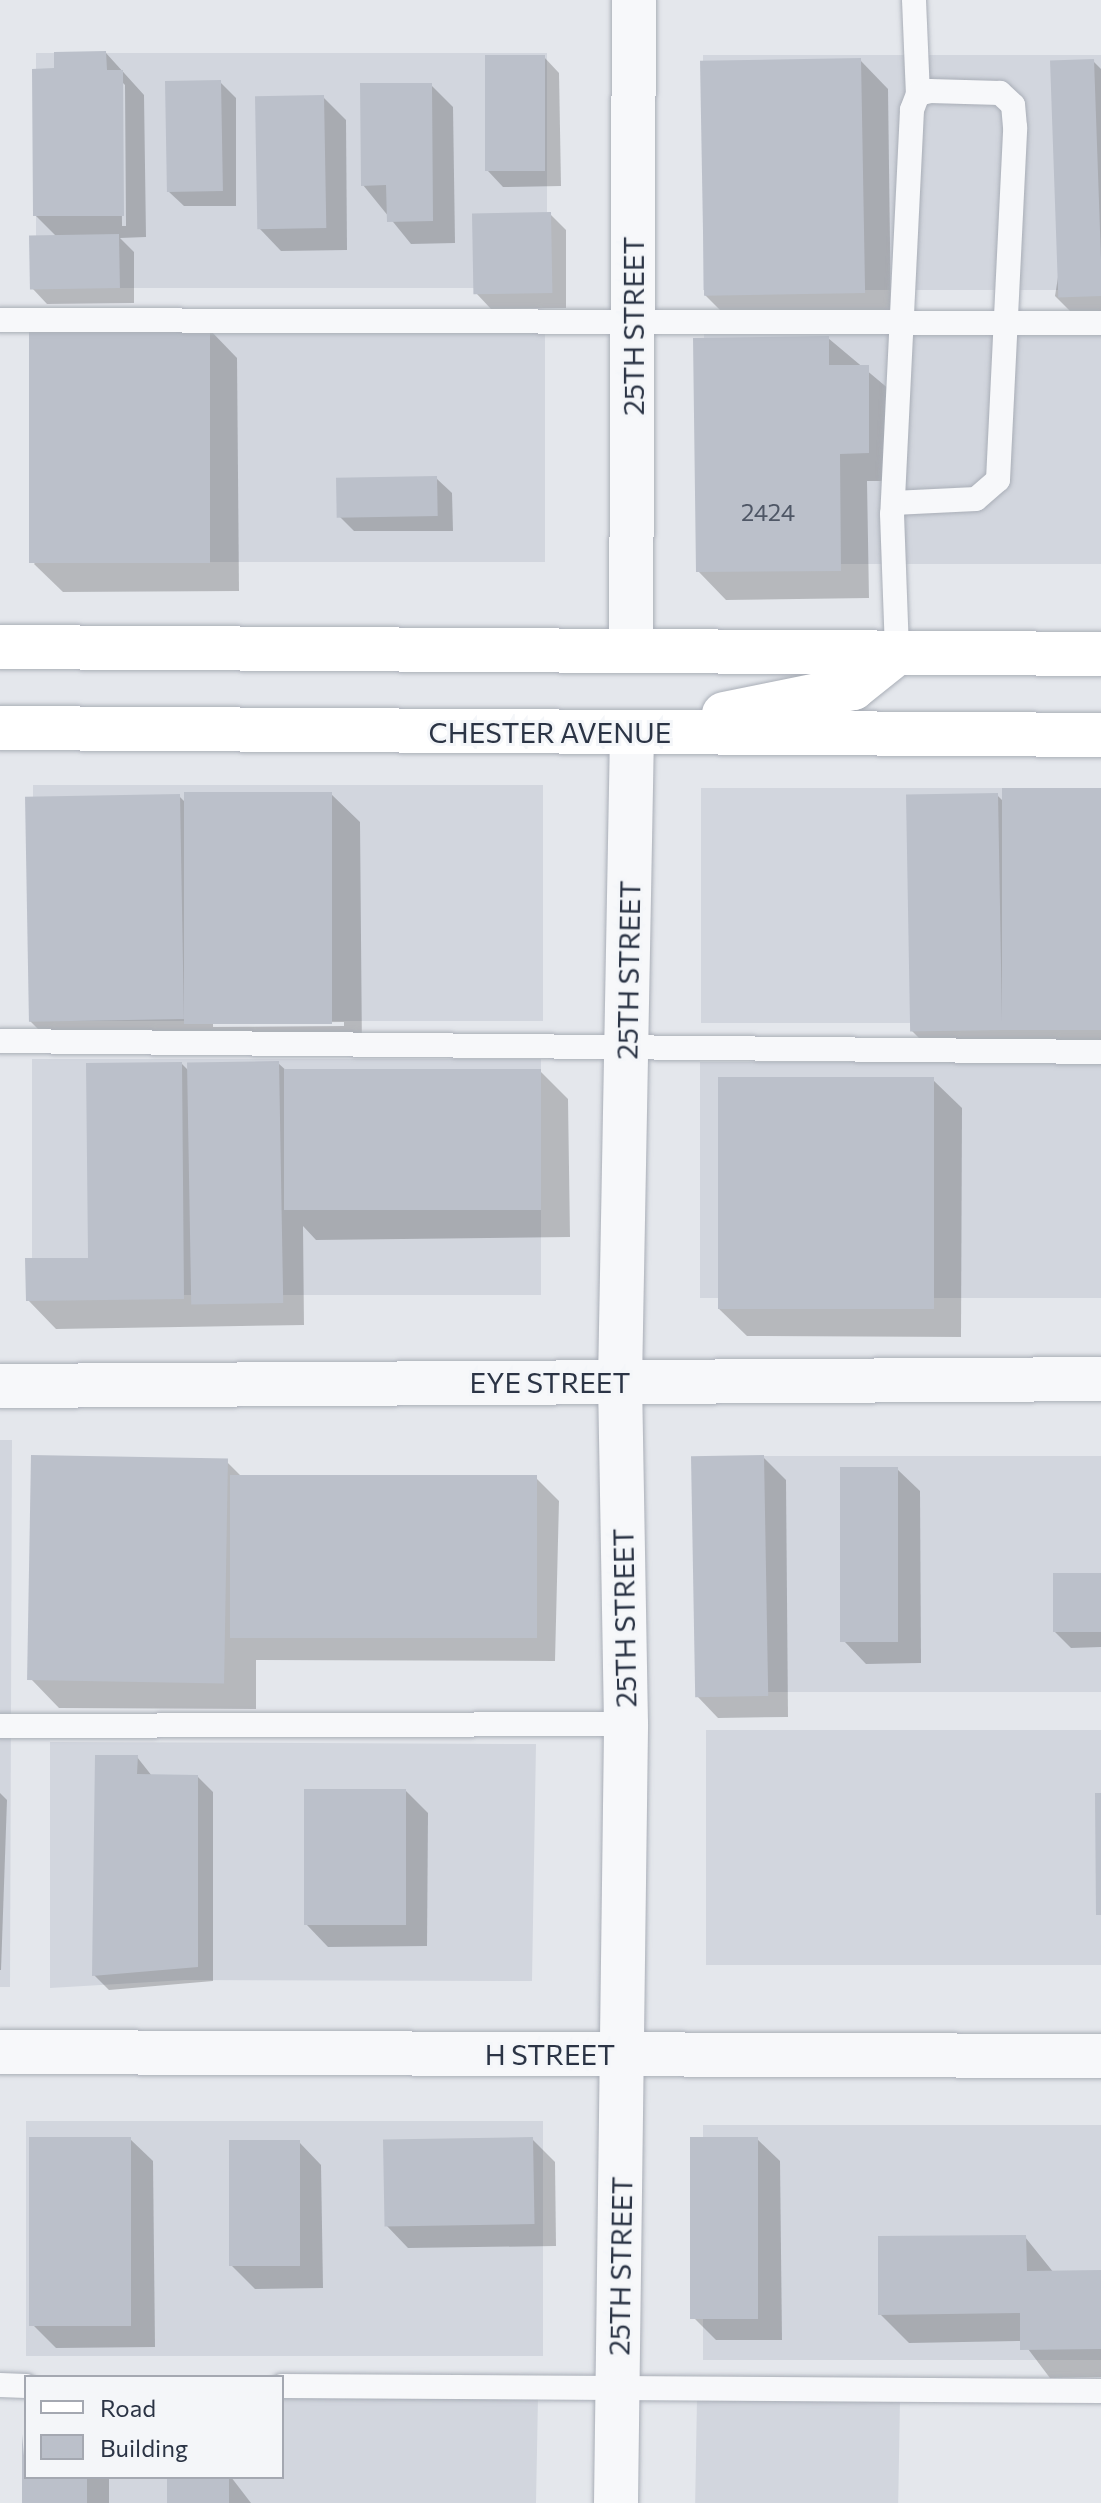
<!DOCTYPE html>
<html>
<head>
<meta charset="utf-8">
<style>
  body { margin:0 }
  #map { position:relative; width:1101px; height:2503px; overflow:hidden; background:#e4e7ec; font-family:Commissioner,sans-serif }
  div>[style] { position:absolute }
  .built>* { inset:0; background:#d2d6de; transform-origin:0 0 }
  .shadow>* { inset:0; background:#0003 }
  .building>* { inset:0; background:#bbc0ca; transform-origin:0 0 }
  .roads { filter:drop-shadow(0 0 2px #a9aeb7) drop-shadow(0 0 2px #a9aeb7) }
  .service>* { height:24px; margin:-12px; padding:0 12px; transform-origin:12px; border-radius:12px; background:#f7f8fa }
  .minor>* { height:44px; margin:-22px; padding:0 22px; transform-origin:22px; border-radius:22px; background:#f7f8fa }
  .tertiary>* { height:44px; margin:-22px; padding:0 22px; transform-origin:22px; border-radius:22px; background:#f7f8fa }
  .secondary>* { height:44px; margin:-22px; padding:0 22px; transform-origin:22px; border-radius:22px; background:#fff }
  span { translate:-50% -50%; white-space:nowrap; text-align:center; line-height:1.15; -webkit-text-stroke:6px #f4f6f9; paint-order:stroke }
  .number-label { font-size:24px; color:#4f5766 }
  .number-label span { -webkit-text-stroke-width:0 }
  .street-label { font-size:28px; color:#2b3445 }
  .legend { position:absolute; left:24px; top:2375px; width:260px; height:104px; box-sizing:border-box; background:#f4f6f9; border:2px solid #a4a8b1; margin:0; padding:10px 14px; list-style:none; font-size:24px; color:#2b3445 }
  .legend li { display:flex; align-items:center; gap:16px; height:40px }
  .legend b { width:40px; border:2px solid #a4a8b1 }
</style>
</head>
<body>
<div id="map">
  <div class="built">
    <i style="left:36px;top:53px;width:511px;height:235px"></i>
    <i style="left:703px;top:55px;width:398px;height:235px"></i>
    <i style="left:34px;top:327px;width:511px;height:235px"></i>
    <i style="left:704px;top:329px;width:397px;height:235px"></i>
    <i style="left:33px;top:785px;width:510px;height:236px"></i>
    <i style="left:701px;top:788px;width:400px;height:235px"></i>
    <i style="left:32px;top:1059px;width:509px;height:236px"></i>
    <i style="left:700px;top:1062px;width:401px;height:236px"></i>
    <i style="clip-path:polygon(0 1440px,12px 1440px,10px 1987px,0 1987px)"></i>
    <i style="left:707px;top:1456px;width:394px;height:236px"></i>
    <i style="left:706px;top:1730px;width:395px;height:235px"></i>
    <i style="clip-path:polygon(50px 1742px,536px 1744px,532px 1981px,185px 1980px,50px 1988px)"></i>
    <i style="left:26px;top:2121px;width:517px;height:235px"></i>
    <i style="left:703px;top:2125px;width:398px;height:235px"></i>
    <i style="clip-path:polygon(25px 2393px,26px 2477px,282px 2477px,282px 2395px,538px 2397px,536px 2503px,24px 2503px)"></i>
    <i style="left:697px;top:2398px;width:203px;height:105px;rotate:1deg"></i>
  </div>
  <div class="shadow">
    <i style="clip-path:polygon(evenodd,106px 53px,144px 95px,146px 237px,120px 238px,134px 252px,134px 303px,47px 304px,32px 288px,57px 237px,35px 215px,56px 70px,106px 53px,121px 81px,125px 85px,126px 226px,122px 226px,121px 81px)"></i>
    <i style="clip-path:polygon(544px 57px,559px 73px,561px 186px,503px 187px,488px 171px)"></i>
    <i style="clip-path:polygon(860px 60px,888px 89px,891px 321px,733px 323px,704px 294px)"></i>
    <i style="clip-path:polygon(1093px 61px,1101px 69px,1101px 318px,1078px 319px,1055px 296px)"></i>
    <i style="clip-path:polygon(220px 82px,236px 98px,236px 206px,184px 206px,168px 191px)"></i>
    <i style="clip-path:polygon(431px 85px,453px 107px,455px 243px,411px 244px,363px 185px)"></i>
    <i style="clip-path:polygon(323px 97px,346px 120px,347px 250px,281px 251px,259px 228px)"></i>
    <i style="clip-path:polygon(550px 214px,566px 230px,566px 308px,491px 309px,476px 293px)"></i>
    <i style="clip-path:polygon(209px 329px,237px 358px,239px 591px,63px 592px,34px 564px)"></i>
    <i style="clip-path:polygon(828px 338px,896px 395px,897px 481px,867px 481px,869px 598px,726px 600px,698px 571px)"></i>
    <i style="clip-path:polygon(436px 478px,452px 493px,453px 531px,354px 531px,339px 516px)"></i>
    <i style="clip-path:polygon(1101px 790px,1101px 1058px,934px 1053px,911px 1030px,997px 795px,1004px 802px)"></i>
    <i style="clip-path:polygon(evenodd,331px 794px,360px 822px,362px 1051px,58px 1049px,29px 1020px,179px 796px,186px 803px,331px 794px,344px 1022px,344px 1026px,213px 1027px,213px 1023px,344px 1022px)"></i>
    <i style="clip-path:polygon(278px 1063px,289px 1073px,540px 1071px,568px 1099px,570px 1237px,316px 1240px,303px 1226px,304px 1325px,56px 1329px,28px 1300px,90px 1260px,182px 1064px,189px 1071px)"></i>
    <i style="clip-path:polygon(933px 1080px,962px 1108px,961px 1337px,747px 1336px,718px 1308px)"></i>
    <i style="clip-path:polygon(763px 1457px,786px 1480px,788px 1717px,718px 1718px,696px 1695px)"></i>
    <i style="clip-path:polygon(227px 1462px,242px 1477px,536px 1478px,559px 1501px,555px 1661px,256px 1660px,256px 1709px,59px 1708px,31px 1679px)"></i>
    <i style="clip-path:polygon(897px 1469px,920px 1491px,921px 1663px,866px 1664px,844px 1641px)"></i>
    <i style="clip-path:polygon(1101px 1575px,1101px 1647px,1071px 1648px,1055px 1632px)"></i>
    <i style="clip-path:polygon(137px 1757px,152px 1776px,198px 1777px,213px 1792px,213px 1981px,109px 1990px,94px 1975px)"></i>
    <i style="clip-path:polygon(406px 1791px,428px 1813px,427px 1946px,328px 1947px,306px 1924px)"></i>
    <i style="clip-path:polygon(0 1793px,7px 1800px,1px 1970px,0 1970px)"></i>
    <i style="clip-path:polygon(130px 2139px,153px 2161px,155px 2347px,56px 2348px,33px 2325px)"></i>
    <i style="clip-path:polygon(532px 2139px,555px 2162px,556px 2246px,408px 2248px,386px 2225px)"></i>
    <i style="clip-path:polygon(757px 2139px,780px 2161px,782px 2340px,716px 2340px,694px 2318px)"></i>
    <i style="clip-path:polygon(299px 2142px,321px 2165px,323px 2288px,255px 2289px,232px 2266px)"></i>
    <i style="clip-path:polygon(1025px 2237px,1054px 2273px,1101px 2272px,1101px 2377px,1050px 2378px,1022px 2341px,909px 2343px,880px 2314px)"></i>
    <i style="clip-path:polygon(24px 2436px,26px 2477px,109px 2477px,109px 2503px,24px 2503px)"></i>
    <i style="clip-path:polygon(169px 2477px,231px 2477px,251px 2503px,169px 2503px)"></i>
  </div>
  <div class="building">
    <i style="clip-path:polygon(106px 51px,107px 70px,123px 70px,124px 216px,33px 216px,32px 69px,54px 68px,54px 52px)"></i>
    <i style="left:545px;top:55px;width:116px;height:60px;rotate:90deg"></i>
    <i style="left:861px;top:58px;width:235px;height:161px;rotate:89deg"></i>
    <i style="left:1094px;top:59px;width:237px;height:44px;rotate:88deg"></i>
    <i style="left:221px;top:80px;width:111px;height:56px;rotate:89deg"></i>
    <i style="clip-path:polygon(360px 83px,432px 83px,433px 221px,387px 222px,386px 185px,361px 186px)"></i>
    <i style="left:324px;top:95px;width:133px;height:69px;rotate:89deg"></i>
    <i style="left:551px;top:212px;width:81px;height:79px;rotate:89deg"></i>
    <i style="left:119px;top:234px;width:54px;height:90px;rotate:89deg"></i>
    <i style="left:210px;top:327px;width:236px;height:181px;rotate:90deg"></i>
    <i style="clip-path:polygon(829px 336px,829px 365px,869px 365px,869px 453px,840px 454px,841px 571px,696px 572px,693px 338px)"></i>
    <i style="left:437px;top:476px;width:40px;height:101px;rotate:89deg"></i>
    <i style="left:1101px;top:788px;width:242px;height:99px;rotate:90deg"></i>
    <i style="left:332px;top:792px;width:232px;height:148px;rotate:90deg"></i>
    <i style="left:998px;top:793px;width:237px;height:92px;rotate:89deg"></i>
    <i style="left:180px;top:794px;width:225px;height:155px;rotate:89deg"></i>
    <i style="left:279px;top:1061px;width:242px;height:92px;rotate:89deg"></i>
    <i style="clip-path:polygon(182px 1062px,184px 1299px,26px 1301px,25px 1258px,88px 1258px,86px 1063px)"></i>
    <i style="left:541px;top:1069px;width:141px;height:257px;rotate:90deg"></i>
    <i style="left:718px;top:1077px;width:216px;height:232px"></i>
    <i style="left:31px;top:1455px;width:197px;height:225px;rotate:1deg"></i>
    <i style="left:764px;top:1455px;width:241px;height:73px;rotate:89deg"></i>
    <i style="left:840px;top:1467px;width:58px;height:175px"></i>
    <i style="left:230px;top:1475px;width:307px;height:163px"></i>
    <i style="left:1101px;top:1573px;width:59px;height:48px;rotate:90deg"></i>
    <i style="clip-path:polygon(95px 1755px,138px 1755px,137px 1774px,198px 1775px,198px 1967px,92px 1976px)"></i>
    <i style="left:304px;top:1789px;width:102px;height:136px"></i>
    <i style="clip-path:polygon(1095px 1793px,1101px 1793px,1101px 1915px,1096px 1915px)"></i>
    <i style="left:29px;top:2137px;width:102px;height:189px"></i>
    <i style="left:533px;top:2137px;width:87px;height:150px;rotate:89deg"></i>
    <i style="left:690px;top:2137px;width:68px;height:182px"></i>
    <i style="left:300px;top:2140px;width:126px;height:71px;rotate:90deg"></i>
    <i style="clip-path:polygon(1026px 2235px,1027px 2271px,1101px 2270px,1101px 2349px,1020px 2350px,1020px 2313px,878px 2315px,878px 2236px)"></i>
    <i style="clip-path:polygon(22px 2434px,26px 2477px,87px 2477px,87px 2503px,22px 2503px)"></i>
    <i style="left:167px;top:2477px;width:62px;height:26px"></i>
  </div>
  <div class="roads">
    <div class="service">
      <i style="left:914px;top:0;width:94px;rotate:87.6deg"></i>
      <i style="left:0;top:320px;width:1101px;rotate:0.16deg"></i>
      <i style="left:893px;top:503px;width:83px;rotate:-2.8deg"></i>
      <i style="left:976px;top:499px;width:29px;rotate:-41deg"></i>
      <i style="left:998px;top:480px;width:353px;rotate:-87.2deg"></i>
      <i style="left:1015px;top:127px;width:22px;rotate:-95deg"></i>
      <i style="left:1013px;top:105px;width:18px;rotate:-137deg"></i>
      <i style="left:1000px;top:93px;width:70px;rotate:-178.4deg"></i>
      <i style="left:930px;top:91px;width:12px;rotate:166deg"></i>
      <i style="left:918px;top:94px;width:17px;rotate:111deg"></i>
      <i style="left:912px;top:110px;width:404px;rotate:92.8deg"></i>
      <i style="left:892px;top:514px;width:139px;rotate:87.9deg"></i>
      <i style="left:0;top:1041px;width:1101px;rotate:0.57deg"></i>
      <i style="left:0;top:1726px;width:626px;rotate:-0.18deg"></i>
      <i style="left:0;top:2385px;width:26px;rotate:2deg"></i>
      <i style="left:282px;top:2386px;width:819px;rotate:0.35deg"></i>
    </div>
    <div class="minor">
      <i style="left:631px;top:651px;width:651px;rotate:-89.74deg"></i>
      <i style="left:0;top:1386px;width:1101px;rotate:-0.36deg"></i>
      <i style="left:616px;top:2503px;width:779px;rotate:-89.26deg"></i>
      <i style="left:626px;top:1724px;width:342px;rotate:-91deg"></i>
      <i style="left:620px;top:1382px;width:650px;rotate:-88.94deg"></i>
    </div>
    <div class="tertiary">
      <i style="left:0;top:2052px;width:1101px;rotate:0.21deg"></i>
    </div>
    <div class="secondary">
      <i style="left:0;top:647px;width:1101px;rotate:0.36deg"></i>
      <i style="left:724px;top:714px;width:132px;rotate:-11.4deg"></i>
      <i style="left:853px;top:688px;width:56px;rotate:-38.5deg"></i>
      <i style="left:0;top:728px;width:1101px;rotate:0.36deg"></i>
    </div>
  </div>
  <div class="number-label">
    <span style="left:768px;top:512px">2424</span>
  </div>
  <div class="street-label">
    <span style="left:633px;top:326px;rotate:-90deg">25TH STREET</span>
    <span style="left:550px;top:732px">CHESTER AVENUE</span>
    <span style="left:628px;top:970px;rotate:-89deg">25TH STREET</span>
    <span style="left:550px;top:1382px">EYE STREET</span>
    <span style="left:624px;top:1618px;rotate:-91deg">25TH STREET</span>
    <span style="left:550px;top:2054px">H STREET</span>
    <span style="left:620px;top:2266px;rotate:-89deg">25TH STREET</span>
  </div>
  <ul class="legend">
  <li><b style="height:10px;background:#fff"></b>Road</li>
  <li><b style="height:22px;background:#bbc0ca"></b>Building</li>
  </ul>
</div>
</body>
</html>
